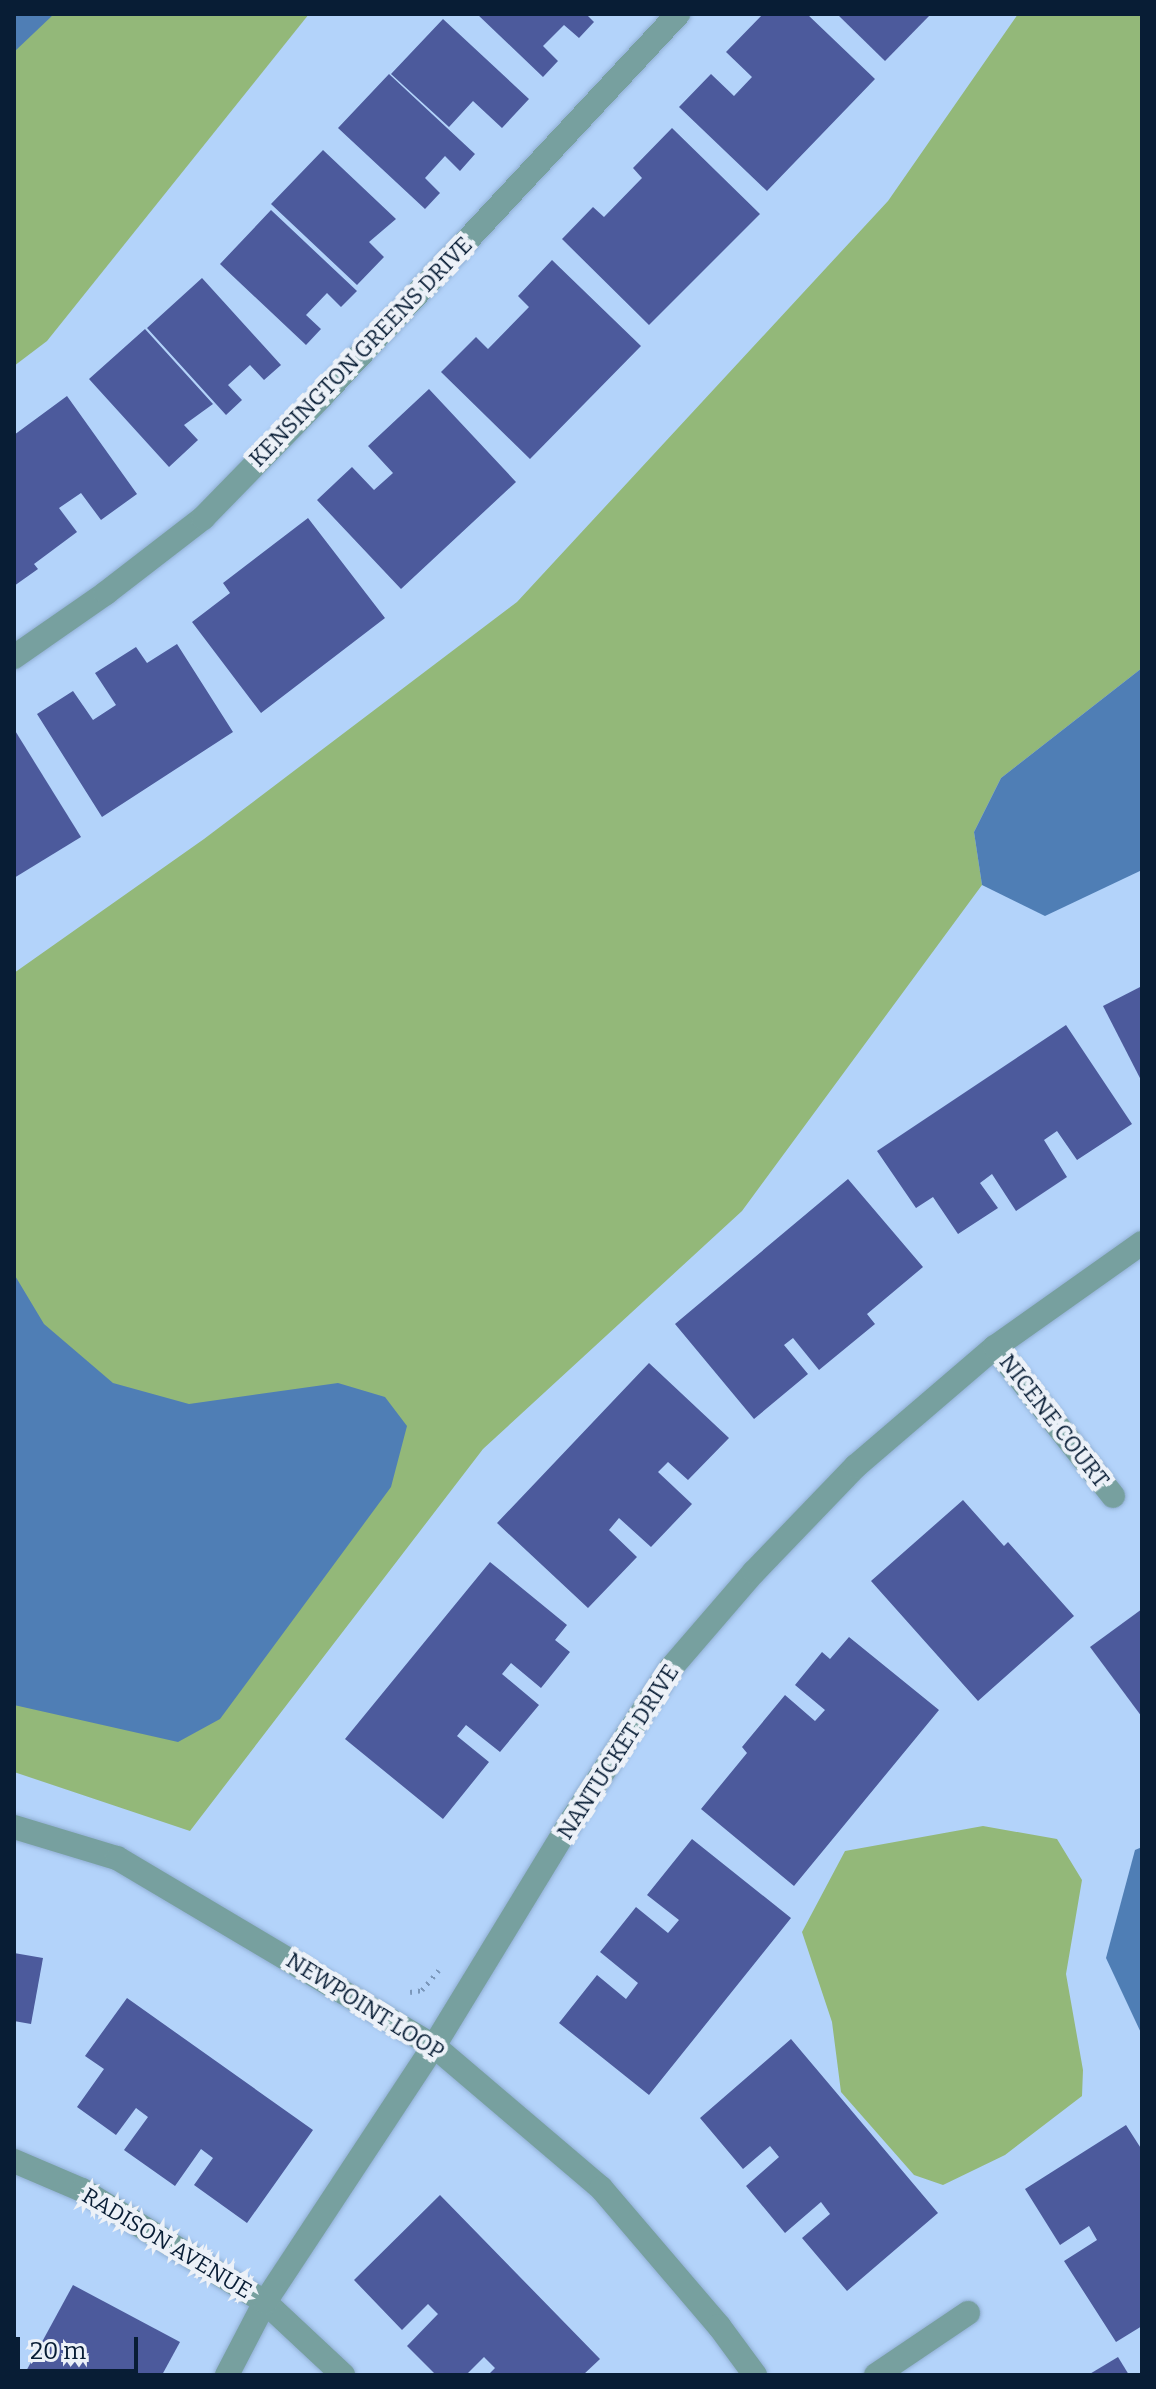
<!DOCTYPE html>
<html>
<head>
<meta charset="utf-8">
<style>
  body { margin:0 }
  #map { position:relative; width:1156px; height:2389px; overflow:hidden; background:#b3d3fa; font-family:Bitter,serif }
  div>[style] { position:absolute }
  .green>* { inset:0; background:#93b879 }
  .water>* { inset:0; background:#4f7eb5 }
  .building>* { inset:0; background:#4c5a9c }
  .path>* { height:5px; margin-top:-2.5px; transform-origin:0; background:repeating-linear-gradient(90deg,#7b97ba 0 2px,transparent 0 8px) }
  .roads { filter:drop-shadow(0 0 2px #91afd3) drop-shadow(0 0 2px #91afd3) }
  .street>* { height:24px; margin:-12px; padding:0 12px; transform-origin:12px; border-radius:12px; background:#77a09f }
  span { translate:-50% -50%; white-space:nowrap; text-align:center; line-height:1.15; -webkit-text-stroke:8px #ecf1f8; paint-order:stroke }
  .street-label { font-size:22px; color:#081d35 }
  .frame { position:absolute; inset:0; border:16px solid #081d35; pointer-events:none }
  .scale { position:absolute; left:16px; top:2337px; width:122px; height:36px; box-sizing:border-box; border:4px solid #081d35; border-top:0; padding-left:10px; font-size:24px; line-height:28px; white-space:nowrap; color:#081d35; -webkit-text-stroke:6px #ecf1f8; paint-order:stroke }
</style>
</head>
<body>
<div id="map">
  <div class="green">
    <i style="clip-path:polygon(14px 14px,309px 14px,47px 341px,14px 366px)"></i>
    <i style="clip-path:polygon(1018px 14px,1142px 14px,1142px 668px,1001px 778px,974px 832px,982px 885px,742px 1211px,483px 1449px,190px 1831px,14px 1772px,14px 973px,204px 839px,517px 602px,888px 201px)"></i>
    <i style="clip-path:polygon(983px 1826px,1057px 1839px,1082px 1880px,1066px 1974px,1083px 2070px,1082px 2096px,1005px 2155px,943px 2185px,914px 2175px,841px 2092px,832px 2022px,802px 1932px,845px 1851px)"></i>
  </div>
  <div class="water">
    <i style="clip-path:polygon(14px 14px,54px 14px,14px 52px)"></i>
    <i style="clip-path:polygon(1142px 668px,1142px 870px,1045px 916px,982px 885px,974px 832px,1001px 778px)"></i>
    <i style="clip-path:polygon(14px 1274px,44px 1324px,113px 1383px,189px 1404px,338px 1383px,385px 1397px,407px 1426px,391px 1487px,220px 1719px,178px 1742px,14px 1705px)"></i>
    <i style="clip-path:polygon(1142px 1847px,1142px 2035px,1106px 1958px,1135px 1850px)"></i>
  </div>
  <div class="building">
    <i style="clip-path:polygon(477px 14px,586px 14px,594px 22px,579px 38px,564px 25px,543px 46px,558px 61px,543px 77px)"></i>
    <i style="clip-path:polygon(763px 14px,807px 14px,875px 79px,767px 191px,679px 107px,711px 74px,734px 96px,752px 77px,726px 52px)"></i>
    <i style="clip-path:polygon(837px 14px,931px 14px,885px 61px)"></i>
    <i style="clip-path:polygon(443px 19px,529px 99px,502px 128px,473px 101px,449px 127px,391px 74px)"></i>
    <i style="clip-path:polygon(389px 74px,475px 154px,460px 171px,445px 156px,425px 178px,440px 193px,425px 209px,338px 128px)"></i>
    <i style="clip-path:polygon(672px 128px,760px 214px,649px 325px,562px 239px,593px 207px,604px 217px,642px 178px,633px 168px)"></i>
    <i style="clip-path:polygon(323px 150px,396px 219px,369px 242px,384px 257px,357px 285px,271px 204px)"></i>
    <i style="clip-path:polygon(271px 210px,357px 291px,341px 307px,327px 293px,306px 315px,321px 329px,306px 345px,220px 264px)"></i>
    <i style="clip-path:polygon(552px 260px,641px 346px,530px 459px,441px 372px,476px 337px,488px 349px,529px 307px,518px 296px)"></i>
    <i style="clip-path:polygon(202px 278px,281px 365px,264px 380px,250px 365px,228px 385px,242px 400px,226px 415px,147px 328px)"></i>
    <i style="clip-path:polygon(145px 329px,213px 404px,184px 425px,198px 440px,169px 467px,89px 379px)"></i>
    <i style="clip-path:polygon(429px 389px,516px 482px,401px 589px,317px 500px,352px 467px,374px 490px,393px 473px,368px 446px)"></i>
    <i style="clip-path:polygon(67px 396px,137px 494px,101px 520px,81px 493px,59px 508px,77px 532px,34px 564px,38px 569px,14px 586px,14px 435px)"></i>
    <i style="clip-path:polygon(308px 518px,385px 618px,261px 713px,192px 622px,230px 593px,223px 583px)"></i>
    <i style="clip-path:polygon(177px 644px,233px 732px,102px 817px,37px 714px,73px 691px,93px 720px,116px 705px,95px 673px,136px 647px,147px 663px)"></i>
    <i style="clip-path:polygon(14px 729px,81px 837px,14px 878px)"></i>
    <i style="clip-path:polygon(1142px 986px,1142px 1082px,1103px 1006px)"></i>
    <i style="clip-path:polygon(1066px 1025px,1132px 1124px,1077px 1160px,1057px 1131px,1044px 1140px,1067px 1177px,1016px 1211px,992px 1174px,980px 1183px,998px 1208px,958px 1234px,933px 1197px,916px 1208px,877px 1151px)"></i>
    <i style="clip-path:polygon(848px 1179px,923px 1267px,867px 1314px,875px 1324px,819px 1370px,793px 1338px,784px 1345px,808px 1374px,754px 1419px,675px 1324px)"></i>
    <i style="clip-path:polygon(649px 1363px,729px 1438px,688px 1480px,668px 1462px,658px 1472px,692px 1504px,651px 1547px,619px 1518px,609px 1530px,637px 1557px,588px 1608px,497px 1523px)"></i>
    <i style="clip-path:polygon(963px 1500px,1004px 1546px,1008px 1542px,1074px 1616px,978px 1701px,871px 1581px)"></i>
    <i style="clip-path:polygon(490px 1562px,567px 1625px,555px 1640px,570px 1652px,541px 1688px,511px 1663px,502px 1674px,539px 1705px,500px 1752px,466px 1725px,457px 1736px,489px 1762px,443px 1819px,345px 1739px)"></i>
    <i style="clip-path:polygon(1142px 1609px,1142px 1717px,1090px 1647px)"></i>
    <i style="clip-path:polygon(849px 1637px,939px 1710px,794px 1886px,701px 1809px,747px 1753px,742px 1747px,785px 1695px,815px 1721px,825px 1710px,795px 1685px,822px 1652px,830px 1659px)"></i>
    <i style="clip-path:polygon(692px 1839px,791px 1918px,649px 2095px,559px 2023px,597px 1975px,626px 1999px,638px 1983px,600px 1952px,636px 1907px,668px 1933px,679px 1920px,647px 1895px)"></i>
    <i style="clip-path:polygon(14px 1953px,43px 1958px,31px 2024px,14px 2021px)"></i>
    <i style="clip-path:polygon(127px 1998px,313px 2130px,247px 2223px,194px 2185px,213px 2158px,201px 2149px,175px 2186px,124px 2150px,148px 2117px,136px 2108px,116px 2135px,77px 2107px,104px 2069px,85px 2056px)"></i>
    <i style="clip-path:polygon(791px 2039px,938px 2213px,847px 2291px,802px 2238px,830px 2214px,821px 2202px,785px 2233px,746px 2186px,779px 2157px,770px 2146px,743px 2169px,700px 2118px)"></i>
    <i style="clip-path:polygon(1126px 2125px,1142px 2150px,1142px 2326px,1116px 2342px,1064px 2261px,1097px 2240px,1089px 2226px,1060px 2245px,1025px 2189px)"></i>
    <i style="clip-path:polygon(440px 2195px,600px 2359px,583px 2375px,488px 2375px,495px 2368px,484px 2357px,466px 2375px,436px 2375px,407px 2346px,438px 2314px,428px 2304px,402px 2330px,354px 2280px)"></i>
    <i style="clip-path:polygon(73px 2285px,180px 2342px,162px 2375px,24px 2375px)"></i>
    <i style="clip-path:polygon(1118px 2357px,1129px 2375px,1088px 2375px)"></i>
  </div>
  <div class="path">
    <i style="left:410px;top:1992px;width:12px;rotate:-9deg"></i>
    <i style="left:422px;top:1990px;width:26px;rotate:-50deg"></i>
  </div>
  <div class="roads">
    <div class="street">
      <i style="left:14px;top:657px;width:112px;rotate:-34.8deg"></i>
      <i style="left:106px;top:593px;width:123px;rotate:-37.7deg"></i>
      <i style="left:203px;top:518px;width:172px;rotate:-45.7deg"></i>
      <i style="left:323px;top:395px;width:521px;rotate:-47.02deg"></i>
      <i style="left:995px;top:1347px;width:190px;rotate:51.6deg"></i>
      <i style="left:14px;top:1827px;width:108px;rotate:16.8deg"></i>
      <i style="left:117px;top:1858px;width:369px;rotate:30.7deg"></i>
      <i style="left:434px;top:2046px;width:219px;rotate:40.4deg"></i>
      <i style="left:601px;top:2188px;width:182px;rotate:49.5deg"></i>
      <i style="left:719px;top:2326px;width:61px;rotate:53.7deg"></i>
      <i style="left:14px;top:2161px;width:74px;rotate:23.1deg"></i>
      <i style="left:82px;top:2190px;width:215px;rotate:31.5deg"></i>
      <i style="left:265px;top:2302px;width:107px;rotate:43.1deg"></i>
      <i style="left:227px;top:2375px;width:82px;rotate:-62.5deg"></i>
      <i style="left:265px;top:2302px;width:307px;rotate:-56.6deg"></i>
      <i style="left:434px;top:2046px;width:265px;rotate:-58.6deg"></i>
      <i style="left:572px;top:1820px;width:181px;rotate:-56.9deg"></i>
      <i style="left:671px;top:1668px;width:127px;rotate:-49.2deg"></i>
      <i style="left:754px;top:1572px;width:147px;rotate:-46.1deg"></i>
      <i style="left:856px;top:1466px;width:183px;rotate:-40.6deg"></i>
      <i style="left:995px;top:1347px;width:180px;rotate:-35.3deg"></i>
      <i style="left:876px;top:2375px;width:111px;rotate:-34deg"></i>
    </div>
  </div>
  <div class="street-label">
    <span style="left:361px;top:352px;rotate:-46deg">KENSINGTON GREENS DRIVE</span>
    <span style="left:1054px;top:1421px;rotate:52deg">NICENE COURT</span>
    <span style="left:618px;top:1752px;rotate:-57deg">NANTUCKET DRIVE</span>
    <span style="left:365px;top:2006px;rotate:32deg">NEWPOINT LOOP</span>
    <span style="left:167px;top:2243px;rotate:31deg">RADISON AVENUE</span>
  </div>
  <div class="frame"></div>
  <div class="scale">20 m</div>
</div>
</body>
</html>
